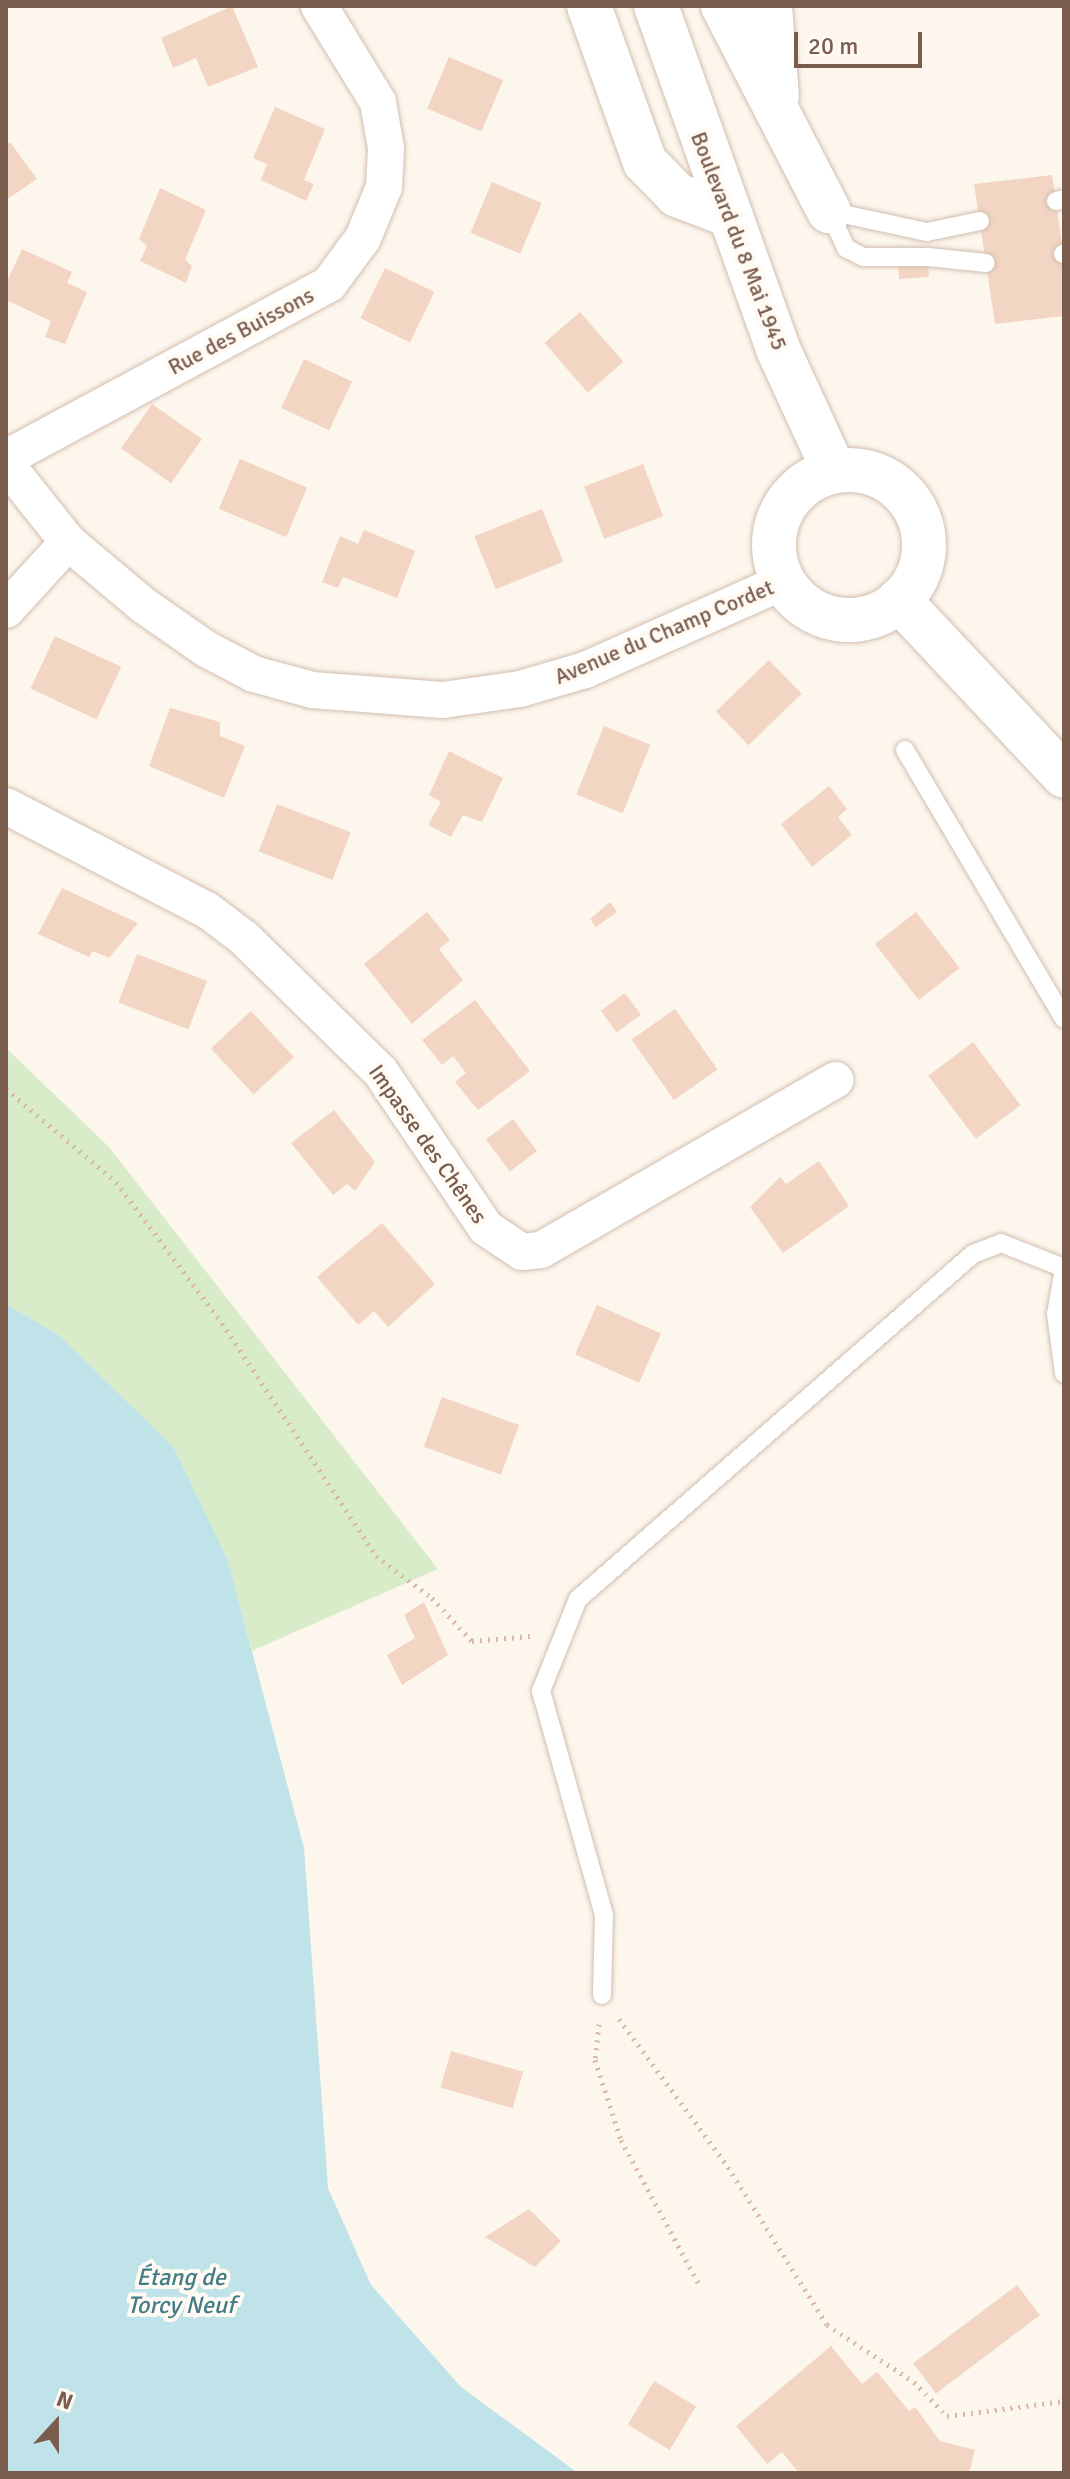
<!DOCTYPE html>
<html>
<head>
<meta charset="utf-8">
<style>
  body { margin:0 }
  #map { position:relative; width:1070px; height:2479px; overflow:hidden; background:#fdf6ec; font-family:Signika,sans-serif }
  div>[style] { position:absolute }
  .green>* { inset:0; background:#d8ecc9 }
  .water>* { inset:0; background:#bfe3e8 }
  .building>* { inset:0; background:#f3d5c3; transform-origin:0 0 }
  .path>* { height:5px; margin-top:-2.5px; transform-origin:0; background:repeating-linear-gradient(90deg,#d9b8a5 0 2px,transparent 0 8px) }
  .roads { filter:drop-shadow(0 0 2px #d1beb0) drop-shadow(0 0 2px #d1beb0) }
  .service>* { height:18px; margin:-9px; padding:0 9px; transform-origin:9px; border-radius:9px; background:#fff }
  .minor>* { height:36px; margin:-18px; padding:0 18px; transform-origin:18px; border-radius:18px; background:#fff }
  .tertiary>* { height:44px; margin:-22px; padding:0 22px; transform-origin:22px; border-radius:22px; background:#fff }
  .tertiary>.ring { margin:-22px; padding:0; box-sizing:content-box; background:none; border:44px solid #fff; border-radius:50% }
  span { translate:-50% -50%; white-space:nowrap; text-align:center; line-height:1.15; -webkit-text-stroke:8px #fffaf3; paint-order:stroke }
  .street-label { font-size:22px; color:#7a5c4d }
  .water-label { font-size:24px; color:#437c86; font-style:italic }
  .frame { position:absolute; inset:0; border:8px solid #7a5c4d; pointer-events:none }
  .north { position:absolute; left:16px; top:2383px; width:80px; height:80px; -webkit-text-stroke:6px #fffaf3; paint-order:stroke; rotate:21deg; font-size:22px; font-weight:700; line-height:32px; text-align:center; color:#7a5c4d }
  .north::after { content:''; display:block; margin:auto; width:28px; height:36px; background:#7a5c4d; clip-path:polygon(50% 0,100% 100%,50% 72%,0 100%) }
  .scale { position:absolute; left:794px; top:32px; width:128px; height:36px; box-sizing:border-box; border:4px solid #7a5c4d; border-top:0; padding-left:10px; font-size:24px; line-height:28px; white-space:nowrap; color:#7a5c4d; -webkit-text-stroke:6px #fffaf3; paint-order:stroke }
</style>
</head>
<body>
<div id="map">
  <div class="green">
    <i style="clip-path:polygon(6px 1048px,109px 1147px,438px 1569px,252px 1651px,228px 1561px,59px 1335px,6px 1304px)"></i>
  </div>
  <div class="water">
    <i style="clip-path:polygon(6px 1304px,59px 1335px,174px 1448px,228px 1561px,304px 1848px,328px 2188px,371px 2285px,461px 2387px,578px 2473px,6px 2473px)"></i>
  </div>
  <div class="building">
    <i style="clip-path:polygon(232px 6px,258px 67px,208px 87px,196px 58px,173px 68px,161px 38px)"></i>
    <i style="left:449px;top:57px;width:59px;height:56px;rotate:23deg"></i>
    <i style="clip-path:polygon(275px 107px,325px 129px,304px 180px,314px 184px,306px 201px,261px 180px,267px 164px,253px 158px)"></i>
    <i style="clip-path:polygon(10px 142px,37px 179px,6px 200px,6px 145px)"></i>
    <i style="clip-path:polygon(1052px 175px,1064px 258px,1064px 316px,995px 324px,974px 184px)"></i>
    <i style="left:492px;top:182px;width:54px;height:55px;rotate:23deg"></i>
    <i style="clip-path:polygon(160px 188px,206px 210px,185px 260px,192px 266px,186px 283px,140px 261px,147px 246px,139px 239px)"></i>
    <i style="clip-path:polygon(22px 249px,72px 272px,67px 283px,87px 292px,65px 344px,45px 337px,51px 321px,6px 300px,6px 284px)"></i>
    <i style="left:928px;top:264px;width:13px;height:30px;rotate:86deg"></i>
    <i style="left:385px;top:268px;width:55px;height:56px;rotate:26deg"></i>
    <i style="left:580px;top:312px;width:66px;height:47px;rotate:49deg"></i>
    <i style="left:304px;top:359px;width:53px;height:54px;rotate:25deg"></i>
    <i style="left:152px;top:404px;width:61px;height:54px;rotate:35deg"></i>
    <i style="left:240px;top:459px;width:73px;height:54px;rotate:23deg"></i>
    <i style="left:643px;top:464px;width:56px;height:63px;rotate:69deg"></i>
    <i style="left:542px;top:509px;width:57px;height:73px;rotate:68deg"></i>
    <i style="clip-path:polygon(364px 530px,415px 551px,397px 598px,343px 577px,338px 588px,322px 582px,340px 536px,358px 544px)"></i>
    <i style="left:55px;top:636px;width:73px;height:58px;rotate:25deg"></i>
    <i style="left:769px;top:660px;width:47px;height:74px;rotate:46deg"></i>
    <i style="clip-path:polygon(170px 708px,220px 722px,220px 736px,245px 746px,224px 798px,149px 766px)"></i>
    <i style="left:604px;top:726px;width:50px;height:74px;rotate:22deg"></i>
    <i style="clip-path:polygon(449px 751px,503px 778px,482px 822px,463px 815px,451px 837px,428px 825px,441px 802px,429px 795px)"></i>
    <i style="clip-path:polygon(829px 786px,847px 809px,838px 817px,852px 835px,812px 867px,781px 824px)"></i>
    <i style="left:277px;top:804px;width:79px;height:51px;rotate:21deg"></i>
    <i style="clip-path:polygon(62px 888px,138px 923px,109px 958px,93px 951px,89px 957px,38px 934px)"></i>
    <i style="clip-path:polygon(610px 902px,617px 912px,596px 927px,590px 919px)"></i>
    <i style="clip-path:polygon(427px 912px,450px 940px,439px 949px,463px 980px,412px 1024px,364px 964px)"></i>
    <i style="left:916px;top:912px;width:71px;height:52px;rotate:52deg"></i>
    <i style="left:137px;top:954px;width:75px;height:52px;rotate:21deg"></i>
    <i style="left:625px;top:993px;width:27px;height:30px;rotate:54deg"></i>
    <i style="clip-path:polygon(475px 1000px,530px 1071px,478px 1110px,455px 1082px,466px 1073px,453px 1056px,442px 1065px,422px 1040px)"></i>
    <i style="left:675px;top:1009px;width:74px;height:53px;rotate:55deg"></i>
    <i style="left:251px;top:1011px;width:63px;height:55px;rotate:47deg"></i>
    <i style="left:973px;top:1042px;width:79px;height:56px;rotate:53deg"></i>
    <i style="clip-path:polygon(334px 1110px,375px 1162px,355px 1191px,347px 1184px,333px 1195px,291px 1143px)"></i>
    <i style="left:513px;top:1119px;width:40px;height:34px;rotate:53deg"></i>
    <i style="clip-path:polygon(819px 1161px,849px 1206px,783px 1253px,750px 1207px,780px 1177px,786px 1184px)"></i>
    <i style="clip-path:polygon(382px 1223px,435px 1284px,388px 1327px,374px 1311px,358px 1325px,317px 1277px)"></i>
    <i style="left:597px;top:1305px;width:70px;height:54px;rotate:24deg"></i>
    <i style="left:442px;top:1397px;width:82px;height:53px;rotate:20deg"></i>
    <i style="clip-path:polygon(424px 1602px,448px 1655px,402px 1685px,387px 1655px,415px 1638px,404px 1615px)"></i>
    <i style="left:451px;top:2051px;width:75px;height:38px;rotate:16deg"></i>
    <i style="clip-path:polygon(529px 2209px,561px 2241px,535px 2267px,485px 2237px)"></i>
    <i style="left:1017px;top:2285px;width:38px;height:130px;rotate:53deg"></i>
    <i style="clip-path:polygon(831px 2346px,862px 2384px,877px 2372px,909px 2411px,915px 2407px,940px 2441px,975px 2450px,969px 2473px,799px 2473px,782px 2452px,767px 2464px,736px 2426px)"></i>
    <i style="left:654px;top:2381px;width:49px;height:51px;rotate:31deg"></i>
  </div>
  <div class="path">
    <i style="left:6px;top:1089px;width:144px;rotate:40.2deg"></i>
    <i style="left:116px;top:1182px;width:176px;rotate:53.1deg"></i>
    <i style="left:222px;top:1323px;width:279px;rotate:56.5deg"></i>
    <i style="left:376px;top:1556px;width:70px;rotate:36.9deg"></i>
    <i style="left:432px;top:1598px;width:59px;rotate:47.1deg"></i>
    <i style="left:472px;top:1641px;width:58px;rotate:-4.9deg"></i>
    <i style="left:619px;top:2019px;width:184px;rotate:53.6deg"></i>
    <i style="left:728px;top:2167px;width:186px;rotate:57.9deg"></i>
    <i style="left:827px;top:2325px;width:104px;rotate:33.2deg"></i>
    <i style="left:914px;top:2382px;width:47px;rotate:45.9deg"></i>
    <i style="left:947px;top:2416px;width:118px;rotate:-7.3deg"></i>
    <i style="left:599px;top:2024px;width:36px;rotate:96deg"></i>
    <i style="left:595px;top:2060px;width:84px;rotate:72deg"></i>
    <i style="left:621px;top:2140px;width:166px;rotate:61.6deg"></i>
  </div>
  <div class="roads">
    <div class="service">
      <i style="left:1056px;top:201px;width:8px;rotate:-14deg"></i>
      <i style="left:829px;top:211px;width:41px;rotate:65.3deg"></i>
      <i style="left:846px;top:248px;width:19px;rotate:28deg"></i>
      <i style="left:863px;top:257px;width:65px"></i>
      <i style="left:928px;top:257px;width:58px;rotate:5.9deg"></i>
      <i style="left:829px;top:211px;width:100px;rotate:12.1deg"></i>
      <i style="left:927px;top:232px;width:54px;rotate:-11.7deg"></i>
      <i style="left:1063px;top:254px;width:1px;rotate:-45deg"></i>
      <i style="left:905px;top:750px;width:312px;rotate:59.4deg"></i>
      <i style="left:1064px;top:1269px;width:46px;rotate:100.1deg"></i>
      <i style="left:1056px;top:1314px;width:60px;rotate:82.3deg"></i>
      <i style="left:602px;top:1995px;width:80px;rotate:-88.6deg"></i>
      <i style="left:604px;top:1915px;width:233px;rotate:-105.7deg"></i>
      <i style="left:541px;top:1691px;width:99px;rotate:-68.1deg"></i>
      <i style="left:578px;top:1599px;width:524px;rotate:-41.13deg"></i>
      <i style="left:973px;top:1254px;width:30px;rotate:-21deg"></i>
      <i style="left:1001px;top:1243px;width:68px;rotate:21.6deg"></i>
    </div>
    <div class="minor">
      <i style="left:6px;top:458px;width:367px;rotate:-28.3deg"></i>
      <i style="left:329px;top:284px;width:57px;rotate:-53.5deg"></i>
      <i style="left:363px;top:238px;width:55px;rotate:-67.6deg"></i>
      <i style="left:384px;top:187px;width:39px;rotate:-87deg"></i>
      <i style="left:386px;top:148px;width:47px;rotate:-99.9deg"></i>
      <i style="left:378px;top:102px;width:113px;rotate:-121.6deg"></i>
      <i style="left:6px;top:464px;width:100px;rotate:51.5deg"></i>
      <i style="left:68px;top:542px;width:98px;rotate:40deg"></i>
      <i style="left:143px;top:605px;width:77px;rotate:34.9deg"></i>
      <i style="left:206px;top:649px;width:54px;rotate:27.5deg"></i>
      <i style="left:254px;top:674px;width:60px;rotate:15.4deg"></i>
      <i style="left:312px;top:690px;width:131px;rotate:4.4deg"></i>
      <i style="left:443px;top:700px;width:78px;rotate:-8.1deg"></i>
      <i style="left:520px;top:689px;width:68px;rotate:-16.3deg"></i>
      <i style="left:585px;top:670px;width:217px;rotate:-24deg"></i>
      <i style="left:6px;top:610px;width:92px;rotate:-47.6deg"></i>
      <i style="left:6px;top:806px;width:226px;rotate:27.4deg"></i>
      <i style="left:207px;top:910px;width:46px;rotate:37.1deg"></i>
      <i style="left:244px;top:938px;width:190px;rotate:44.4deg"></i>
      <i style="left:380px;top:1071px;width:189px;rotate:56deg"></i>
      <i style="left:486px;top:1228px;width:43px;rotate:33.7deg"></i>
      <i style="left:522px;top:1252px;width:19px;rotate:-6deg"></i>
      <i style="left:541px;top:1250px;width:340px;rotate:-30deg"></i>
    </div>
    <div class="tertiary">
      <i style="left:589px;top:6px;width:166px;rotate:70.3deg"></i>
      <i style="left:645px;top:162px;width:46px;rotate:45.9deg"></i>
      <i style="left:677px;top:195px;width:56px;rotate:21deg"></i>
      <i style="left:656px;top:6px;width:364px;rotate:70.4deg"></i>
      <i style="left:778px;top:349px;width:134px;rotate:65.3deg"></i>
      <i style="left:723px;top:6px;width:231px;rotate:62.7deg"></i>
      <i style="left:770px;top:6px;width:90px;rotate:85.6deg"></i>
      <i class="ring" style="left:774px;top:470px;width:106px;height:106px"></i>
      <i style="left:899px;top:600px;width:241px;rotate:46.8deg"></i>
    </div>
  </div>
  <div class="street-label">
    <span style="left:739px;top:241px;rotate:69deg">Boulevard du 8 Mai 1945</span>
    <span style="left:241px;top:331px;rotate:-28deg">Rue des Buissons</span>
    <span style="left:664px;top:632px;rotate:-23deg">Avenue du Champ Cordet</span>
    <span style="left:428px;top:1144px;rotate:55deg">Impasse des Chênes</span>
  </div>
  <div class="water-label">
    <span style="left:181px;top:2292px">Étang de<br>Torcy Neuf</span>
  </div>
  <div class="frame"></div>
  <div class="north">N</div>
  <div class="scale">20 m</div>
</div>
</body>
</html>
